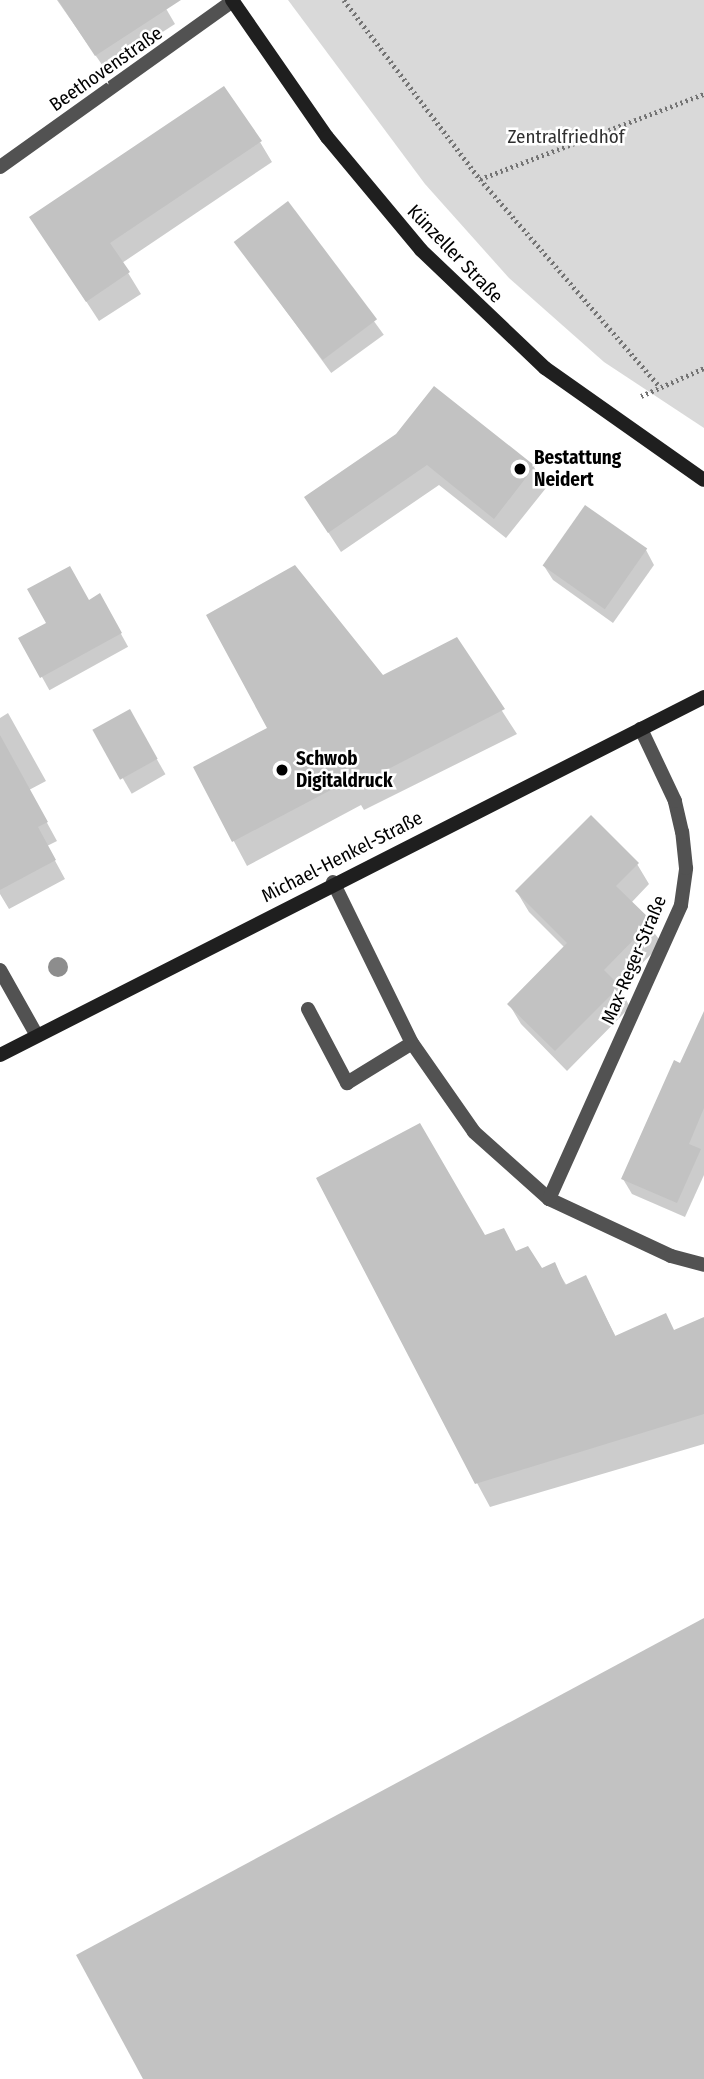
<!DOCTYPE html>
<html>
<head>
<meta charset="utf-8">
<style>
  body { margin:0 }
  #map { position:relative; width:704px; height:2079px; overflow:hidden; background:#fff; font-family:"Fira Sans Condensed",sans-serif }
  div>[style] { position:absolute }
  .green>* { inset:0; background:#d9d9d9 }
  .shadow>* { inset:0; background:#0003; transform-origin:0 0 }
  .building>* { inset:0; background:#c2c2c2; transform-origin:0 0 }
  .path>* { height:4.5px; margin-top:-2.25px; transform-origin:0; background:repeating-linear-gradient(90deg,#747474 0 2px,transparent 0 5.5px) }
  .service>* { height:14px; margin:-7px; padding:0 7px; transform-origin:7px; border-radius:7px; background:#525252 }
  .minor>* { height:14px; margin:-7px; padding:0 7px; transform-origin:7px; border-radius:7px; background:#525252 }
  .secondary>* { height:14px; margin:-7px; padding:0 7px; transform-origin:7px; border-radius:7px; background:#1f1f1f }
  .trees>* { width:20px; height:20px; margin:-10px; border-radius:50%; background:#8d8d8d }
  .dots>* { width:19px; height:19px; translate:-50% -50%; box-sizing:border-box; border:4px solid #fff; border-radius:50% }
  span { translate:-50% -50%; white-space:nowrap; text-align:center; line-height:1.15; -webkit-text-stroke:5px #fff; paint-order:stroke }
  .street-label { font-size:19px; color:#000 }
  .park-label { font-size:19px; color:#303030 }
  .poi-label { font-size:19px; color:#000; font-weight:700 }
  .left { translate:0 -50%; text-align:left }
</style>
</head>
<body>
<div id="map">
  <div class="green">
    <i style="clip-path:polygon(288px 0,704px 0,704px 428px,604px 362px,509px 278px,425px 184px)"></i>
  </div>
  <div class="shadow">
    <i style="clip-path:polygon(57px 0,161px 0,175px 24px,105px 69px)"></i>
    <i style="clip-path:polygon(260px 142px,272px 162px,122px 263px,141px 294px,99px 321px,31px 217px)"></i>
    <i style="left:288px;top:203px;width:163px;height:65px;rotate:54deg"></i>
    <i style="clip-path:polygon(397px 435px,534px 467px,546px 488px,506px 538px,439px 485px,341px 552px,306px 498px)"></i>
    <i style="clip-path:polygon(646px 550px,654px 565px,613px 623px,553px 580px,544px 566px)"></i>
    <i style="clip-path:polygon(295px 567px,383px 677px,456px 640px,517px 734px,364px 810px,361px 805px,247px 866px,195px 768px,270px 729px,208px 615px)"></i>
    <i style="left:100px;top:596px;width:58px;height:90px;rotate:61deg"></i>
    <i style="left:129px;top:711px;width:73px;height:39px;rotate:60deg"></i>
    <i style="clip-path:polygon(8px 713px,46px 781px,29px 790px,57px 841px,47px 846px,65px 879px,9px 909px,0 894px,0 718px)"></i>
    <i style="clip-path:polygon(637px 864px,649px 884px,631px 903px,662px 943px,619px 987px,630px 1007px,567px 1071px,521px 1024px,509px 1004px,565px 948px,529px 912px,517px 892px)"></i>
    <i style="clip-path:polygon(704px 1075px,704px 1175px,685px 1217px,632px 1194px,623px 1179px)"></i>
    <i style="clip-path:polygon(484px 1237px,541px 1270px,554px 1265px,567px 1286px,585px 1277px,616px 1337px,675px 1332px,704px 1319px,704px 1444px,490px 1507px,477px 1483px)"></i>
  </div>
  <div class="building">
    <i style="clip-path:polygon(58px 0,181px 0,95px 56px)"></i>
    <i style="clip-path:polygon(224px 86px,262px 141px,110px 243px,130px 272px,86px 302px,29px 217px)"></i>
    <i style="left:288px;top:201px;width:148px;height:68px;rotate:53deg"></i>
    <i style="clip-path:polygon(434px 386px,535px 466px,494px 519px,427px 465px,328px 533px,304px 497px,396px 434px)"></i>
    <i style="left:585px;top:505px;width:76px;height:74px;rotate:35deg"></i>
    <i style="clip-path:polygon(295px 565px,383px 675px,457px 637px,505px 709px,363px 782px,349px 786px,346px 782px,232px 842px,193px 767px,267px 728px,206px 615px)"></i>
    <i style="clip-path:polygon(70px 566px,89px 600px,100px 593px,122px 633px,40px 678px,18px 638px,46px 623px,27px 589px)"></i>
    <i style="left:130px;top:709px;width:57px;height:43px;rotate:61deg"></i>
    <i style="clip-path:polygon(0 735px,48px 822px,38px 827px,56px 860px,0 890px)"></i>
    <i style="clip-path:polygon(591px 815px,639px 863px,616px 886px,652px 921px,604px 970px,620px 986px,555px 1051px,507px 1004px,567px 943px,515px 891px)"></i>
    <i style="clip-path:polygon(704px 1011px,704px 1108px,689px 1144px,701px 1149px,677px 1203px,621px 1179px,674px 1060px,680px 1063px)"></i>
    <i style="clip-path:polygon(420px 1123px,485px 1235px,504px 1228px,516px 1251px,528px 1246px,542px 1268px,555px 1262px,565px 1285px,586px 1275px,615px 1336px,666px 1313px,674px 1330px,704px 1317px,704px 1414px,475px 1484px,316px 1178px)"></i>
    <i style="clip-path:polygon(704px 1618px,704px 2079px,143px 2079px,76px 1955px)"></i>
  </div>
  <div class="path">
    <i style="left:344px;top:0;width:225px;rotate:52.8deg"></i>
    <i style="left:480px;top:179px;width:275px;rotate:49.1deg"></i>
    <i style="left:480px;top:179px;width:240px;rotate:-20.8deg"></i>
    <i style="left:641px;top:396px;width:69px;rotate:-24deg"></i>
  </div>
  <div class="service">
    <i style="left:308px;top:1009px;width:84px;rotate:62.2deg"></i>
    <i style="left:347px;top:1083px;width:76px;rotate:-31.6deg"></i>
  </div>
  <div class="minor">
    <i style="left:0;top:167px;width:286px;rotate:-35.5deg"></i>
    <i style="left:333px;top:882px;width:179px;rotate:63.9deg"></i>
    <i style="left:412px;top:1043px;width:108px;rotate:55.1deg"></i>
    <i style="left:474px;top:1132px;width:101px;rotate:41.8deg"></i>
    <i style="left:549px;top:1199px;width:135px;rotate:25deg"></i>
    <i style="left:671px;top:1256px;width:34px;rotate:15deg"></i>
    <i style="left:0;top:970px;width:73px;rotate:60.6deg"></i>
    <i style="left:549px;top:1199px;width:322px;rotate:-65.8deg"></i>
    <i style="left:681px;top:905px;width:37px;rotate:-82deg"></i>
    <i style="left:686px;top:868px;width:36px;rotate:-96deg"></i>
    <i style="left:682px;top:832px;width:32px;rotate:-103deg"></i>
    <i style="left:675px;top:801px;width:80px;rotate:-115.3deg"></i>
  </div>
  <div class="secondary">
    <i style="left:232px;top:0;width:167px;rotate:55.3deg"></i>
    <i style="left:327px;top:137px;width:147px;rotate:50.2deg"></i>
    <i style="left:421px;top:250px;width:171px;rotate:43.6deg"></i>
    <i style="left:545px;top:368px;width:194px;rotate:35.2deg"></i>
    <i style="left:0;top:1055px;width:790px;rotate:-26.95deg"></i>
  </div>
  <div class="trees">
    <i style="left:58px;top:967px"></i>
  </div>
  <div class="dots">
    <i style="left:520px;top:469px;background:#000"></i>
    <i style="left:282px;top:770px;background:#000"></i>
  </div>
  <div class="street-label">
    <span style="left:106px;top:69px;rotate:-35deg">Beethovenstraße</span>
    <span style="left:455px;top:254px;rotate:46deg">Künzeller Straße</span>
    <span style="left:342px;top:857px;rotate:-27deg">Michael-Henkel-Straße</span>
    <span style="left:634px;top:960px;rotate:-67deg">Max-Reger-Straße</span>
  </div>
  <div class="park-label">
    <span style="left:566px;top:137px">Zentralfriedhof</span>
  </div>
  <div class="poi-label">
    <span class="left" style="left:534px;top:469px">Bestattung<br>Neidert</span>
    <span class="left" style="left:296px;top:770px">Schwob<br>Digitaldruck</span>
  </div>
</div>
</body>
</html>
